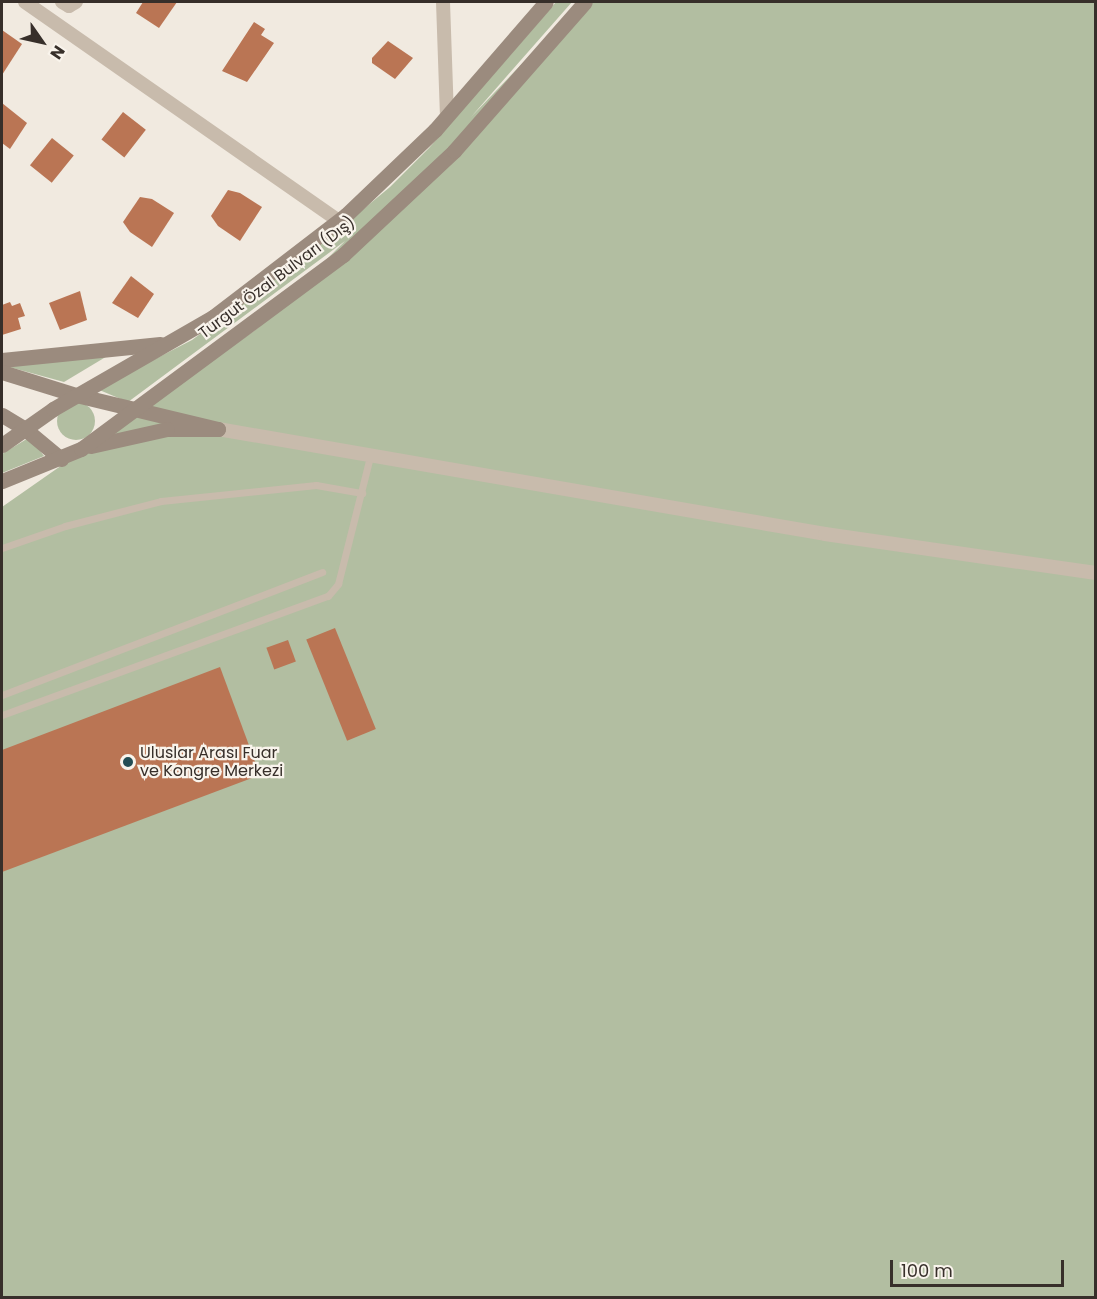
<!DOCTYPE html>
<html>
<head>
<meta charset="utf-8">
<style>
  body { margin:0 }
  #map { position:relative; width:1097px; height:1299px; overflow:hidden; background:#f1eae0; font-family:Poppins,sans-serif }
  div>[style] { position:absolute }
  .green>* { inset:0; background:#b2bea1 }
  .round { border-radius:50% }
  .building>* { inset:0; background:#ba7554; transform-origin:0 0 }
  .lane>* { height:7px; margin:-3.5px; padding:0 3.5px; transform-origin:3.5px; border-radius:3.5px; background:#c8bbac }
  .street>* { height:14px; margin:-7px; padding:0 7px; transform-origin:7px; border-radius:7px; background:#c8bbac }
  .secondary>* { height:15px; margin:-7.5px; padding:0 7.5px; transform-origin:7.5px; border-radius:7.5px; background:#9b8b7e }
  .dots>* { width:16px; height:16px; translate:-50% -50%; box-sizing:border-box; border:3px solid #f9f4ec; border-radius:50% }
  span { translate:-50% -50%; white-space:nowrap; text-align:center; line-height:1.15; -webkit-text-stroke:4.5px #f9f4ec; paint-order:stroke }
  .street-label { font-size:16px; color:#372f2a }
  .poi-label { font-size:16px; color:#372f2a }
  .left { translate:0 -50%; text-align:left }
  .frame { position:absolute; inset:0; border:3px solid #372f2a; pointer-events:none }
  .north { position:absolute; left:12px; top:12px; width:60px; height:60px; -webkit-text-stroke:4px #f9f4ec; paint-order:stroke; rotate:124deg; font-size:16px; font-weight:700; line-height:24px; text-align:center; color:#372f2a }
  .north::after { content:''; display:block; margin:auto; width:21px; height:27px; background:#372f2a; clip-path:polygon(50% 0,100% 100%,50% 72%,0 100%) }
  .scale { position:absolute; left:890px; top:1260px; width:174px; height:27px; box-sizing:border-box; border:3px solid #372f2a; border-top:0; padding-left:8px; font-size:18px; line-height:21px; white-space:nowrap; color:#372f2a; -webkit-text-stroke:4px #f9f4ec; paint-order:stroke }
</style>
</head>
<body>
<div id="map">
  <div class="green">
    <i style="clip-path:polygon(556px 2px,572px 2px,471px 117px,581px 2px,1095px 2px,1095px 1297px,2px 1297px,2px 507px,258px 328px,345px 241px,128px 402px,97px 389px,192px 340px,319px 246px,390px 187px,429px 148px)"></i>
    <i style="clip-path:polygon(114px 352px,64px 382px,2px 365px)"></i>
    <i class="round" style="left:57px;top:402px;width:38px;height:38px"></i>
    <i style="clip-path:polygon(30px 437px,44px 456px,2px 473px,2px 454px)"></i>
  </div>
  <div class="building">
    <i style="clip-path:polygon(143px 2px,177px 2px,159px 28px,136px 13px)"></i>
    <i style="clip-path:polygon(254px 22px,265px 29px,261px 35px,274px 43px,247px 82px,222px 71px)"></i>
    <i style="clip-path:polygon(2px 30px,22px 44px,2px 75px)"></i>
    <i style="clip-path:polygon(388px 41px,413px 58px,395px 79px,372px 63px,372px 58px)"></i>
    <i style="clip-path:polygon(2px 103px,27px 123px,10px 149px,2px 143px)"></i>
    <i style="left:123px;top:112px;width:29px;height:35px;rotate:38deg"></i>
    <i style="left:52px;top:138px;width:28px;height:35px;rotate:39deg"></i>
    <i style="clip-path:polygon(228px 190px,240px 193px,262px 207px,240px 241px,218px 226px,211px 216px)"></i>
    <i style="clip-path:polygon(140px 197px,152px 199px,174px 213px,152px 247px,130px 232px,123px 222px)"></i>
    <i style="clip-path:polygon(131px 276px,154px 294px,138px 318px,112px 303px)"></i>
    <i style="clip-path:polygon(80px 291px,87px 320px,60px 330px,49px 303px)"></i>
    <i style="clip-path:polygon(10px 302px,12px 306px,20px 303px,25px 316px,18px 318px,21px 329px,2px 335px,2px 305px)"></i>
    <i style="left:335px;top:628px;width:109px;height:31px;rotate:68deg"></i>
    <i style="left:288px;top:640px;width:23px;height:23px;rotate:70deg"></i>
    <i style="clip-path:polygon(220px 667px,260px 775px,2px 872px,2px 750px)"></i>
  </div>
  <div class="lane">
    <i style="left:2px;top:548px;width:67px;rotate:-19.2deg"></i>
    <i style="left:65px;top:526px;width:99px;rotate:-14.6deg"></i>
    <i style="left:161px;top:501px;width:156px;rotate:-5.9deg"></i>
    <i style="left:316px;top:485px;width:47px;rotate:9.9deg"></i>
    <i style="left:2px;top:695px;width:343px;rotate:-21deg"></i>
    <i style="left:2px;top:715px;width:347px;rotate:-20.1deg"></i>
    <i style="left:328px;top:596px;width:16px;rotate:-50deg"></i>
    <i style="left:338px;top:584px;width:131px;rotate:-75.9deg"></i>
  </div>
  <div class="street">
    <i style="left:25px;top:2px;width:383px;rotate:34.9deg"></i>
    <i style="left:62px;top:2px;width:8px;rotate:30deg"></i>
    <i style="left:69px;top:6px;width:8px;rotate:-30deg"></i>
    <i style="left:443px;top:2px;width:114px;rotate:88deg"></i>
    <i style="left:218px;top:429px;width:616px;rotate:9.81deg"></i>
    <i style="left:825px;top:534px;width:274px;rotate:8.2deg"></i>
  </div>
  <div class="secondary">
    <i style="left:2px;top:360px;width:159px;rotate:-5.8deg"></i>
    <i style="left:2px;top:372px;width:77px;rotate:17.3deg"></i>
    <i style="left:76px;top:395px;width:146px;rotate:13.5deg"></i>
    <i style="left:218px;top:429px;width:51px;rotate:180deg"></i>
    <i style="left:167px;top:429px;width:78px;rotate:167.4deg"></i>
    <i style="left:2px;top:415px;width:27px;rotate:31deg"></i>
    <i style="left:25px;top:429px;width:47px;rotate:39.8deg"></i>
    <i style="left:2px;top:445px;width:62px;rotate:-35.2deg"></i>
    <i style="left:53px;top:409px;width:185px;rotate:-29.9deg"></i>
    <i style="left:213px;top:317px;width:168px;rotate:-37.5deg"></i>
    <i style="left:346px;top:215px;width:123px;rotate:-43.7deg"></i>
    <i style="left:435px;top:130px;width:169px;rotate:-49.1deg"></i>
    <i style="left:2px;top:481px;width:85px;rotate:-22.1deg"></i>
    <i style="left:81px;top:449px;width:326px;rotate:-36.5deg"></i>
    <i style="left:343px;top:255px;width:152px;rotate:-43.1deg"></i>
    <i style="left:454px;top:151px;width:198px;rotate:-48.7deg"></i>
  </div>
  <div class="dots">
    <i style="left:128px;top:762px;background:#244d54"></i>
  </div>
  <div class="street-label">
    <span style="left:277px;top:278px;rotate:-37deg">Turgut Özal Bulvarı (Dış)</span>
  </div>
  <div class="poi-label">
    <span class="left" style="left:140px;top:762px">Uluslar Arası Fuar<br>ve Kongre Merkezi</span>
  </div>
  <div class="frame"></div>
  <div class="north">N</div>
  <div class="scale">100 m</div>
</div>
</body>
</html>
